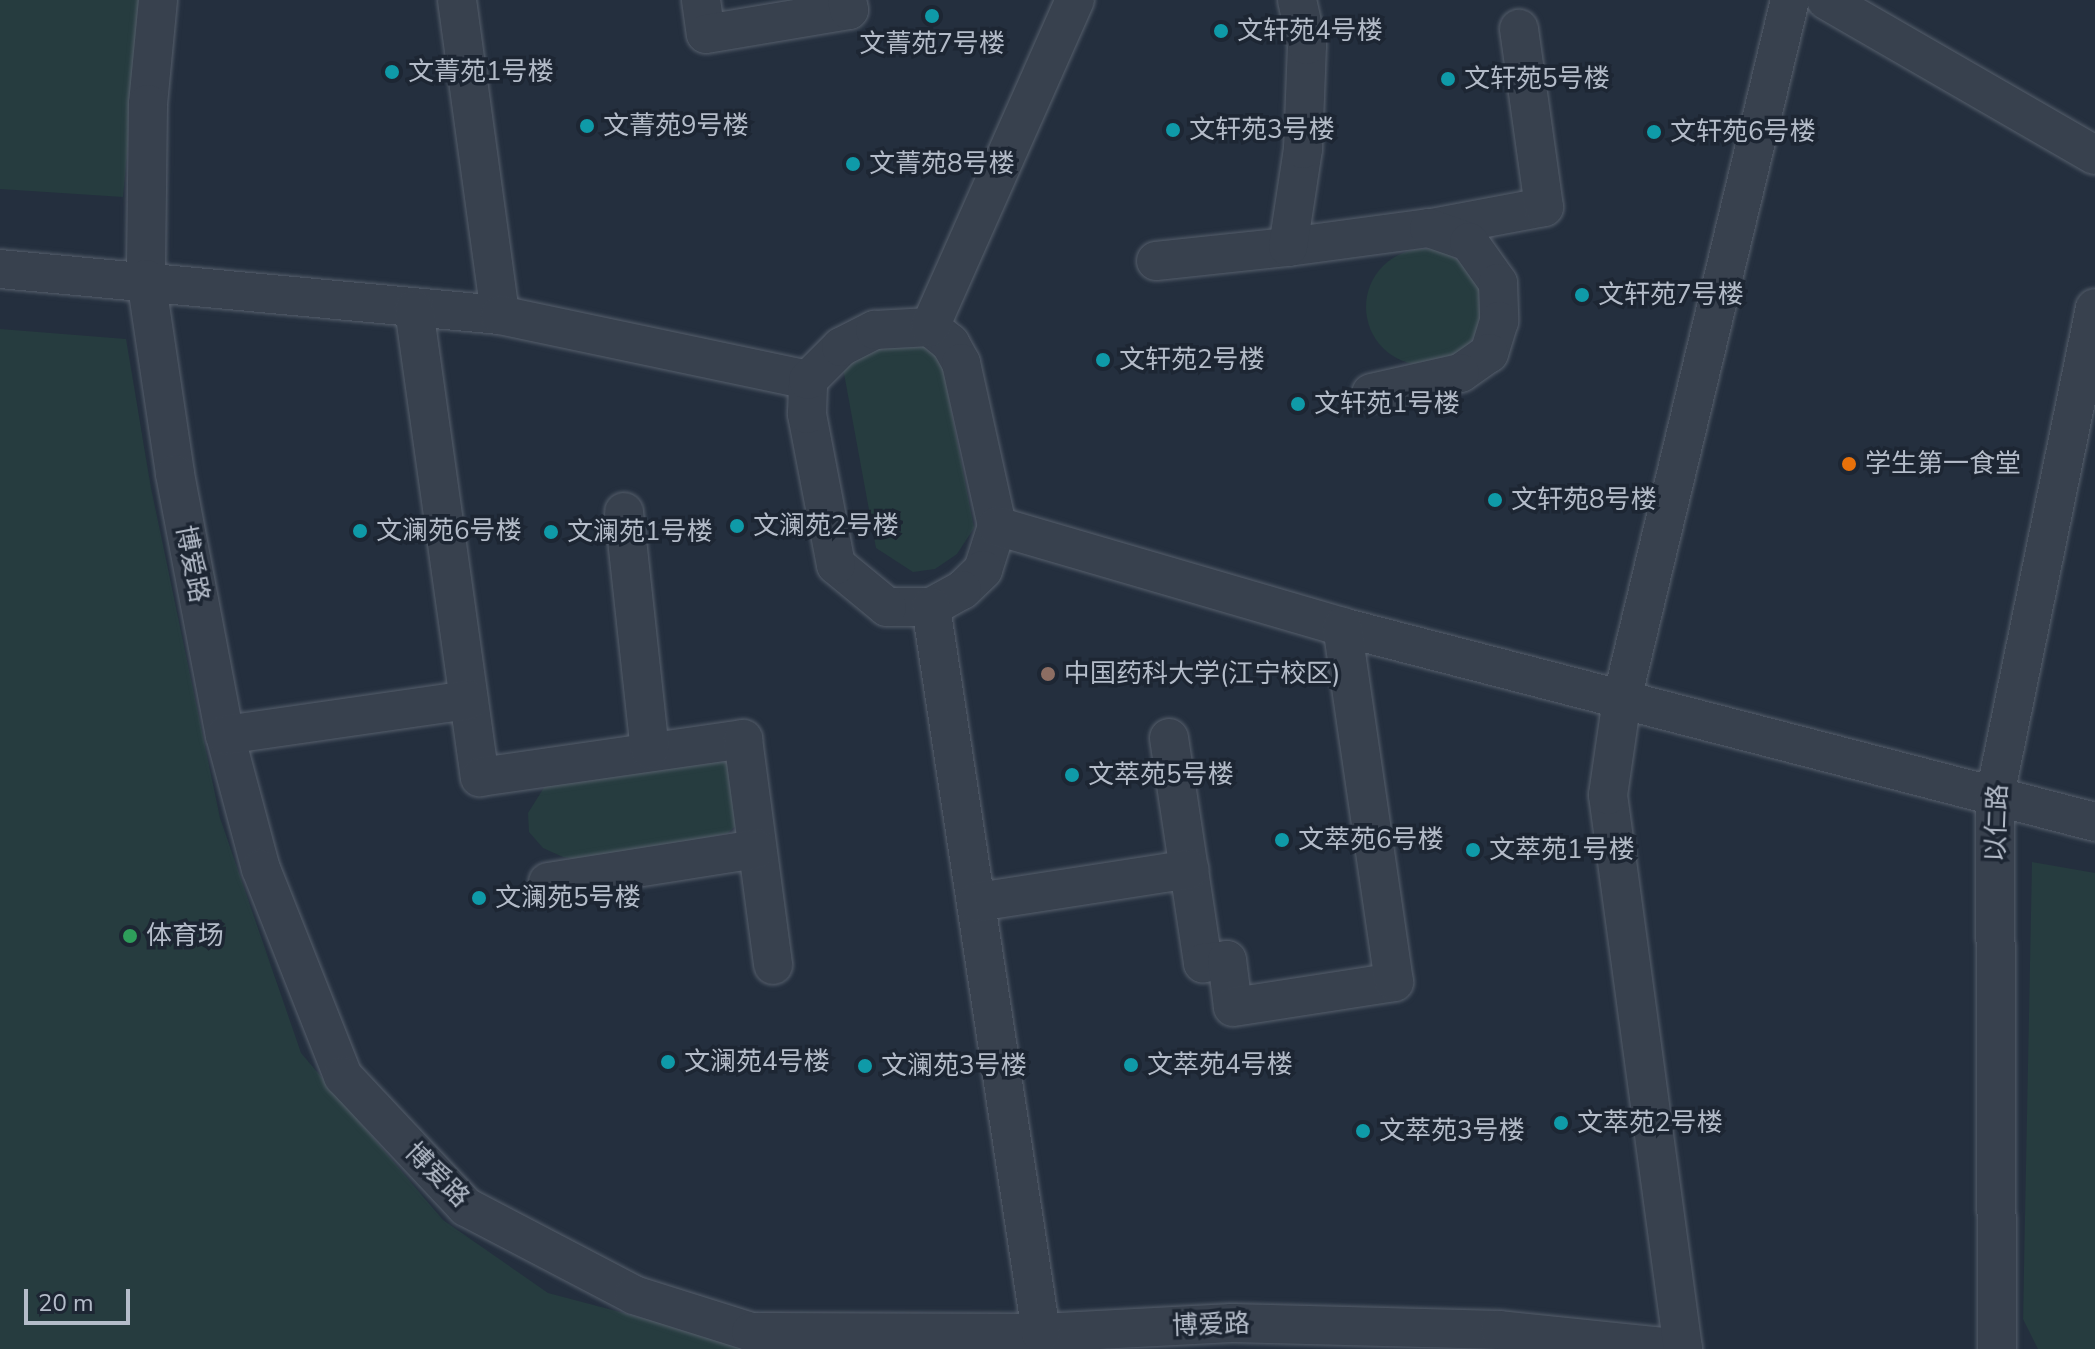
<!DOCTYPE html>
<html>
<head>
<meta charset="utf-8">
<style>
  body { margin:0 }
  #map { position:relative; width:2095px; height:1349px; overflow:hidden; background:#242f3e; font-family:"Nunito Sans","Noto Sans SC",sans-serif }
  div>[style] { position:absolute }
  .green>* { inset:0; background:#263c3f }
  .round { border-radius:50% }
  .roads { filter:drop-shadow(0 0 2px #565f6c) drop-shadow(0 0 2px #565f6c) }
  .minor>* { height:38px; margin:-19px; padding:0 19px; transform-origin:19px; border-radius:19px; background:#38414e }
  .dots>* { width:22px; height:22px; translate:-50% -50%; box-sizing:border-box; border:4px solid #1d2633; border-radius:50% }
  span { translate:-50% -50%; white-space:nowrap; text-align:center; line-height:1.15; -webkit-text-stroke:7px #1d2633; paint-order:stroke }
  .poi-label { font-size:26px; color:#b4bcc9 }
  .left { translate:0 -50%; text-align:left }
  .street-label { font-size:26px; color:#b4bcc9 }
  .scale { position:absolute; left:24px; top:1289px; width:106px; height:36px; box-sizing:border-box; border:4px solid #b4bcc9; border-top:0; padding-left:10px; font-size:24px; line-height:28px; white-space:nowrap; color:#b4bcc9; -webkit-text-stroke:6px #1d2633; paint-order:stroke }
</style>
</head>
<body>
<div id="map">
  <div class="green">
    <i style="clip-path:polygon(0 0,142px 0,123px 197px,0 189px)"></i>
    <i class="round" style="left:1366px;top:249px;width:116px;height:116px"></i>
    <i style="clip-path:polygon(0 329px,126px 339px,151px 488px,220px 818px,301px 1053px,443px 1220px,548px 1293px,760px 1349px,0 1349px)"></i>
    <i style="clip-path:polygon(882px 334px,939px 348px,974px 528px,957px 554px,935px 569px,913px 572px,876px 548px,843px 368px)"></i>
    <i style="clip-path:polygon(723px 753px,739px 771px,744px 818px,728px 833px,594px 862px,563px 857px,543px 848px,529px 832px,528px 813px,545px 786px)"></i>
    <i style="clip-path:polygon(2032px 862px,2095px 873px,2095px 1349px,2038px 1349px,2023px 1319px)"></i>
  </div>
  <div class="roads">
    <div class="minor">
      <i style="left:158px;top:0;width:104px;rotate:95.5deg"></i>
      <i style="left:148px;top:104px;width:175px;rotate:90.7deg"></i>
      <i style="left:146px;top:279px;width:197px;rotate:81.5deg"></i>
      <i style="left:175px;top:474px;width:266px;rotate:79.2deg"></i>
      <i style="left:225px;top:735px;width:139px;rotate:75deg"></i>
      <i style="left:261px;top:869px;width:223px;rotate:68.4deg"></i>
      <i style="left:343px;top:1076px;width:180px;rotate:46.8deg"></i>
      <i style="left:466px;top:1207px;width:190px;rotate:27.6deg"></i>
      <i style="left:634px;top:1295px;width:123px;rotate:17.5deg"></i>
      <i style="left:751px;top:1332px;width:290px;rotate:0.2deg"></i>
      <i style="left:1041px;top:1333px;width:191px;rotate:-3deg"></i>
      <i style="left:1232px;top:1323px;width:268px;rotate:1.5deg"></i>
      <i style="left:1500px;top:1330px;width:184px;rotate:5.9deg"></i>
      <i style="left:1683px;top:1349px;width:559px;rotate:-97.71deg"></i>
      <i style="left:1608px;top:795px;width:97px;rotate:-81.7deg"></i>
      <i style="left:1622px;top:699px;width:719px;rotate:-76.49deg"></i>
      <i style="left:457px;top:0;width:318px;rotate:82.2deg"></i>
      <i style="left:701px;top:0;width:34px;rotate:82deg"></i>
      <i style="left:706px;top:34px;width:145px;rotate:-9.5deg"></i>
      <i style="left:849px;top:10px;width:10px;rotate:-101deg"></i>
      <i style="left:1826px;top:0;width:310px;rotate:30deg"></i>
      <i style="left:1432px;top:228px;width:114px;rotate:-10.6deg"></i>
      <i style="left:1544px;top:207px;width:180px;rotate:-98deg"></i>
      <i style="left:1288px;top:247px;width:142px;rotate:-7.7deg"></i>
      <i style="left:1429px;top:228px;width:42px;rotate:19.3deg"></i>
      <i style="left:1469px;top:242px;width:50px;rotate:54.7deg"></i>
      <i style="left:1498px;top:283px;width:38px;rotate:88deg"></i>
      <i style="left:1499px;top:321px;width:34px;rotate:107deg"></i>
      <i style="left:1489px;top:353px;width:35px;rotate:145deg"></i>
      <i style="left:1460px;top:373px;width:91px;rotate:167.3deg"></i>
      <i style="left:1156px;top:261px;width:133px;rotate:-6.1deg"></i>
      <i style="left:1288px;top:247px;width:99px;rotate:-81.3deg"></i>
      <i style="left:1303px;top:149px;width:104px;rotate:-87.8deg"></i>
      <i style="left:1307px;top:45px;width:46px;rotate:-102.5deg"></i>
      <i style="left:0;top:269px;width:502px;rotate:5.26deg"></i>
      <i style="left:500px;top:315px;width:315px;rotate:11.9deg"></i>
      <i style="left:414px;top:309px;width:473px;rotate:82deg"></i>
      <i style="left:480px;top:777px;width:266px;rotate:-8.2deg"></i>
      <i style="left:743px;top:739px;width:228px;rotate:82.4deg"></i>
      <i style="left:930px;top:327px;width:26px;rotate:39deg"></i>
      <i style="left:950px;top:343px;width:23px;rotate:61deg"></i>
      <i style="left:961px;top:363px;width:167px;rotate:77.5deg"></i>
      <i style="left:997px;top:526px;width:46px;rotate:107.7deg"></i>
      <i style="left:983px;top:570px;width:29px;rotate:136deg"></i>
      <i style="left:962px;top:590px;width:35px;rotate:151deg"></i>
      <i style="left:931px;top:607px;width:44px;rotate:180deg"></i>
      <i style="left:887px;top:607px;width:66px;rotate:-140.5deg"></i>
      <i style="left:836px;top:565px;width:154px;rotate:-100.9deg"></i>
      <i style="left:807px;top:414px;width:34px;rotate:-88deg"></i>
      <i style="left:808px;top:380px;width:47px;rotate:-45deg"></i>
      <i style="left:841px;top:347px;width:38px;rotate:-27deg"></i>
      <i style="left:875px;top:330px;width:55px;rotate:-3.1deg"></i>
      <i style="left:930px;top:327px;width:358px;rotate:-66.1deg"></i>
      <i style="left:624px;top:512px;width:239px;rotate:83.8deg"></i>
      <i style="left:997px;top:526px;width:359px;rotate:16.3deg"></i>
      <i style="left:1342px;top:627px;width:778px;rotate:14.52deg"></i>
      <i style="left:931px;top:607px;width:734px;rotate:81.38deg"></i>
      <i style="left:225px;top:735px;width:246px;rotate:-8.2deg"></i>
      <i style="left:1169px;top:738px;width:228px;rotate:81.4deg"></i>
      <i style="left:1203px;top:963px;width:24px;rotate:-7deg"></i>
      <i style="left:1227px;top:960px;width:47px;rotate:82.7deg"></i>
      <i style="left:1233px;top:1007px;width:163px;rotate:-8.8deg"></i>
      <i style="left:1394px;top:982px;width:359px;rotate:-98.3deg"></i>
      <i style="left:548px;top:882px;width:211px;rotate:-9deg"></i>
      <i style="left:977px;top:902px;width:215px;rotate:-8.8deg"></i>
      <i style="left:1997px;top:1349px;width:554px;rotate:-90.21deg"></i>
      <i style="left:1995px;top:795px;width:497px;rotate:-78.4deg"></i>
    </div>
  </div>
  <div class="dots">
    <i style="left:932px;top:16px;background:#0f9aa8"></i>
    <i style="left:1221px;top:31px;background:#0f9aa8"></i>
    <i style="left:392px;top:72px;background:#0f9aa8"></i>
    <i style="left:1448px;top:79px;background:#0f9aa8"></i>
    <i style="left:587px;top:126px;background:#0f9aa8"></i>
    <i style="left:1173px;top:130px;background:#0f9aa8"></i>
    <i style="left:1654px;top:132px;background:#0f9aa8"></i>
    <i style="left:853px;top:164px;background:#0f9aa8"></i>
    <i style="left:1582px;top:295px;background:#0f9aa8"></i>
    <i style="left:1103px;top:360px;background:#0f9aa8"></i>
    <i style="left:1298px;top:404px;background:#0f9aa8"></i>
    <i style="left:1849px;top:464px;background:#e8710a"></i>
    <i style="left:1495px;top:500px;background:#0f9aa8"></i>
    <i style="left:737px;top:526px;background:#0f9aa8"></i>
    <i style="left:360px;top:531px;background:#0f9aa8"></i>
    <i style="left:551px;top:532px;background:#0f9aa8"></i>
    <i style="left:1048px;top:674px;background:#8d6e63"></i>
    <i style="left:1072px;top:775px;background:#0f9aa8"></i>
    <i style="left:1282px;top:840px;background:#0f9aa8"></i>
    <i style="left:1473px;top:850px;background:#0f9aa8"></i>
    <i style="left:479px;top:898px;background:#0f9aa8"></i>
    <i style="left:130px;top:936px;background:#2e9e5b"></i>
    <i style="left:668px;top:1062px;background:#0f9aa8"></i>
    <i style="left:1131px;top:1065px;background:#0f9aa8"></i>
    <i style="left:865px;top:1066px;background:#0f9aa8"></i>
    <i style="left:1561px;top:1123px;background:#0f9aa8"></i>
    <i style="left:1363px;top:1131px;background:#0f9aa8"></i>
  </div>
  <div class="poi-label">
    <span class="left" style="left:1237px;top:31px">文轩苑4号楼</span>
    <span style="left:932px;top:44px">文菁苑7号楼</span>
    <span class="left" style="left:408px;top:72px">文菁苑1号楼</span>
    <span class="left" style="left:1464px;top:79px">文轩苑5号楼</span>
    <span class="left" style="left:603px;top:126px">文菁苑9号楼</span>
    <span class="left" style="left:1189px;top:130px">文轩苑3号楼</span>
    <span class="left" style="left:1670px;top:132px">文轩苑6号楼</span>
    <span class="left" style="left:869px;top:164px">文菁苑8号楼</span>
    <span class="left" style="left:1598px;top:295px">文轩苑7号楼</span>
    <span class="left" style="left:1119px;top:360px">文轩苑2号楼</span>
    <span class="left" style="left:1314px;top:404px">文轩苑1号楼</span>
    <span class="left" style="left:1865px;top:464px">学生第一食堂</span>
    <span class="left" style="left:1511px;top:500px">文轩苑8号楼</span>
    <span class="left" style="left:753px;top:526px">文澜苑2号楼</span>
    <span class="left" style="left:376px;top:531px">文澜苑6号楼</span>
    <span class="left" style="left:567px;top:532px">文澜苑1号楼</span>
    <span class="left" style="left:1064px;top:674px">中国药科大学(江宁校区)</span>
    <span class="left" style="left:1088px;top:775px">文萃苑5号楼</span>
    <span class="left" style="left:1298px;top:840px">文萃苑6号楼</span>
    <span class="left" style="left:1489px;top:850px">文萃苑1号楼</span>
    <span class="left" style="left:495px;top:898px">文澜苑5号楼</span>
    <span class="left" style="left:146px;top:936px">体育场</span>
    <span class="left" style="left:684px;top:1062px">文澜苑4号楼</span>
    <span class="left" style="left:1147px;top:1065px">文萃苑4号楼</span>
    <span class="left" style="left:881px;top:1066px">文澜苑3号楼</span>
    <span class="left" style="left:1577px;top:1123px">文萃苑2号楼</span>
    <span class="left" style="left:1379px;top:1131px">文萃苑3号楼</span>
  </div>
  <div class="street-label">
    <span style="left:192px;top:564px;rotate:79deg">博爱路</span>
    <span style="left:1997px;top:823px;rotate:-88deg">以仁路</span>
    <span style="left:437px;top:1175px;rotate:45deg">博爱路</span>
    <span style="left:1211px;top:1325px;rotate:-2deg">博爱路</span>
  </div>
  <div class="scale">20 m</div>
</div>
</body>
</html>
